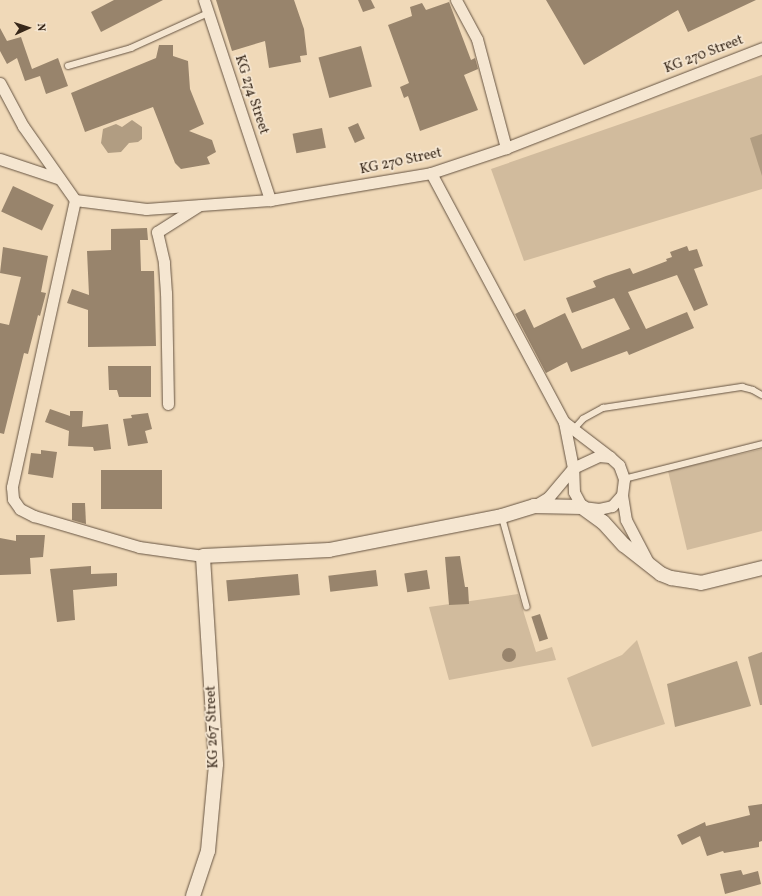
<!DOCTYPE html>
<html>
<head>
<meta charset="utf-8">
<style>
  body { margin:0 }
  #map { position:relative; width:762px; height:896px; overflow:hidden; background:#f0d9b8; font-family:Vollkorn,serif }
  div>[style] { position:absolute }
  .green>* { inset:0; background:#d1bb9d }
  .water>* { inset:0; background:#b19d82 }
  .building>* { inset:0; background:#98846c; transform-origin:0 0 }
  .round { border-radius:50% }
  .roads { filter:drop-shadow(0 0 1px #665442) drop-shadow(0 0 1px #665442) }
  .service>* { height:5.5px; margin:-2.75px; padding:0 2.75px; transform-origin:2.75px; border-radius:2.75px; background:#f5e6d1 }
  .minor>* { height:11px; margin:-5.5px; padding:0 5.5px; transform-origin:5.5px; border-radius:5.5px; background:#f5e6d1 }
  .tertiary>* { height:14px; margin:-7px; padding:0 7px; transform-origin:7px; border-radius:7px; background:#f5e6d1 }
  span { translate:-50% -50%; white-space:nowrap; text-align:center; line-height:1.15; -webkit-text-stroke:3.5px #f5e6d1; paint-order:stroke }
  .street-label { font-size:14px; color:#38281a }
  .north { position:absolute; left:8px; top:8px; width:40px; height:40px; -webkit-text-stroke:3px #f5e6d1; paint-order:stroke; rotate:87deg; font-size:11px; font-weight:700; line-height:16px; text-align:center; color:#38281a }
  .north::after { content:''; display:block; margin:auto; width:14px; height:18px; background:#38281a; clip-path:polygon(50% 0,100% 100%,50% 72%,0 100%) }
</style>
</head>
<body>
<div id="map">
  <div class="green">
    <i style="clip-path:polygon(762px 75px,762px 189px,524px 261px,491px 169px)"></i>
    <i style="clip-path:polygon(762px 449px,762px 531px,687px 550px,668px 471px)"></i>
    <i style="clip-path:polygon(518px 594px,536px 652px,552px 647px,556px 660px,449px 680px,429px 607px)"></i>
    <i style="clip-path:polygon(637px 640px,665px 724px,592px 747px,567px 678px,622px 655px)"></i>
  </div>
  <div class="water">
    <i style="clip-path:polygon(132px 120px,142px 127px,142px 139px,138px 142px,129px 143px,121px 152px,108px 153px,101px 143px,103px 129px,116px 124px,122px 127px)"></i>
    <i style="clip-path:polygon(762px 134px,762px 176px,750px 138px)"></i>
    <i style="clip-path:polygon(762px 652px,762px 705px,760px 705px,748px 657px)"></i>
    <i style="clip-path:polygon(737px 661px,751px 706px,675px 727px,667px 684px)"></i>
  </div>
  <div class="building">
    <i style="clip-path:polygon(114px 0,163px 0,101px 32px,91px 12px)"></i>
    <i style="clip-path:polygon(216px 0,294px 0,304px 29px,307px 55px,300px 56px,301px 62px,269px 68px,265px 41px,232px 51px)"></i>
    <i style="clip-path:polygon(358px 0,371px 0,375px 8px,363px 12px)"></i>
    <i style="clip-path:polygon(546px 0,756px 0,688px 32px,678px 10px,584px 65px)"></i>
    <i style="clip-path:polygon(449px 2px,471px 60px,475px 58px,478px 69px,464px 75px,478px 110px,420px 131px,408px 96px,404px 98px,400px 87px,409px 83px,388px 25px,412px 16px,410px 7px,422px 3px,426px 10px)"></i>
    <i style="clip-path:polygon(0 28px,7px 41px,21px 37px,32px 69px,58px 58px,68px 86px,46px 94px,40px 76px,25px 81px,17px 58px,7px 64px,0 51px)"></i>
    <i style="clip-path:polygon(159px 45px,173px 45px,173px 56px,188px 61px,190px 89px,204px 124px,189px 131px,212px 140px,216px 152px,207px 157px,210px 164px,181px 169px,175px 163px,153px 107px,85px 132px,71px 93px,156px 58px)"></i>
    <i style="left:361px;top:46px;width:42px;height:44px;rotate:75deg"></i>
    <i style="left:358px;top:123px;width:17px;height:11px;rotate:66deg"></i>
    <i style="left:322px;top:128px;width:20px;height:30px;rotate:79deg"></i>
    <i style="left:13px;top:186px;width:45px;height:28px;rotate:25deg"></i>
    <i style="clip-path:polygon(147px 228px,148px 240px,140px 240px,141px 271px,154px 271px,156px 346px,88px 347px,88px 310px,67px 303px,72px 289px,89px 295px,87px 251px,111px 250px,111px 229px)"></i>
    <i style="clip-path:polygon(687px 246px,689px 251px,697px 249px,703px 266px,694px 269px,708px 305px,694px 311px,677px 275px,628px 292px,646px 329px,687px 312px,694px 328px,629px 355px,627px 351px,571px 372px,567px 362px,546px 373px,515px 314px,525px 309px,534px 328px,565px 313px,582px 349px,630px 329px,614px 298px,572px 313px,566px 298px,596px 287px,593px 281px,606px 276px,630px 268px,633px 274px,667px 261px,666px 259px,672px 257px,670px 252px)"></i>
    <i style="clip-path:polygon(3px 247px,48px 256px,41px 292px,46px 293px,40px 316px,38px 315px,28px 354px,24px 353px,4px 434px,0 433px,0 323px,9px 325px,21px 277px,0 273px)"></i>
    <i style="clip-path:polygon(108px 366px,151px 366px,151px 397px,119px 397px,117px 390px,109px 390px)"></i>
    <i style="clip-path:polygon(50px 409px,70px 416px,70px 411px,83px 411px,82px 427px,108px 424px,111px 449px,94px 451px,93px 447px,68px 446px,69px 431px,45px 422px)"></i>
    <i style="clip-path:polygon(148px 413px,152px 429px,145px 431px,148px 443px,128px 446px,123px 419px,132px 418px,131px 415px)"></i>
    <i style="clip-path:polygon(41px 450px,57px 452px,53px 478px,28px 474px,31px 453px,41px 454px)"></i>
    <i style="left:101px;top:470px;width:61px;height:39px"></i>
    <i style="clip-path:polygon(72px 503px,85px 503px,86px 524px,72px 520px)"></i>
    <i style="clip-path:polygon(16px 535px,45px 535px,43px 557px,30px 558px,31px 574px,0 575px,0 538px,16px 541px)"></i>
    <i style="clip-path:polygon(460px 556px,465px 587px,468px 587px,469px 604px,449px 605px,445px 557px)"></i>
    <i style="clip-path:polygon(91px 566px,91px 574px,117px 573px,117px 586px,73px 590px,75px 620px,57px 622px,50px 569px)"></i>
    <i style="left:376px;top:570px;width:16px;height:48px;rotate:83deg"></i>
    <i style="left:427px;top:570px;width:19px;height:23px;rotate:81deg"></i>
    <i style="left:298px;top:574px;width:21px;height:72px;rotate:85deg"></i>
    <i style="left:540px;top:614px;width:26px;height:9px;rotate:72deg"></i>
    <i class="round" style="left:502px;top:648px;width:14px;height:14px"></i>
    <i style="clip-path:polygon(762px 804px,762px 841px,759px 842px,759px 847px,724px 853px,723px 851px,707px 856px,700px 836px,682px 845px,677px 835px,705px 822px,706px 826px,750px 815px,748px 806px)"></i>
    <i style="clip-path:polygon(741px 870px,743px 875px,758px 871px,761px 884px,725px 894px,720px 874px)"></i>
  </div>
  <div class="roads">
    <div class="service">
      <i style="left:68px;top:66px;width:66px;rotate:-15.9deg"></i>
      <i style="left:131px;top:48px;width:85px;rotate:-24.4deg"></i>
      <i style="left:574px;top:429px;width:13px;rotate:-48deg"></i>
      <i style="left:583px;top:419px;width:23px;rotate:-29deg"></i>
      <i style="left:603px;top:408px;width:141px;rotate:-8.6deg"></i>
      <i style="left:742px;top:387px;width:11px;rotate:15deg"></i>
      <i style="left:753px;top:390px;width:10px;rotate:29deg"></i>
      <i style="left:624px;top:479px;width:142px;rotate:-14.2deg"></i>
      <i style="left:502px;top:516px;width:94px;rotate:74.6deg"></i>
    </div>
    <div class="minor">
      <i style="left:204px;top:0;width:211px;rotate:71.7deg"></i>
      <i style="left:456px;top:0;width:44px;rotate:61.7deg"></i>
      <i style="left:477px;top:39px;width:113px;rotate:75.1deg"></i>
      <i style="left:0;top:83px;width:49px;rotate:61.9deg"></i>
      <i style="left:23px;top:126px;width:90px;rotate:54.9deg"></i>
      <i style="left:75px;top:200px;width:294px;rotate:102.4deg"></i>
      <i style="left:12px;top:487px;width:12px;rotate:85deg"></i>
      <i style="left:13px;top:499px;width:12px;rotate:55deg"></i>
      <i style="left:20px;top:509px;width:16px;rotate:27deg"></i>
      <i style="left:34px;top:516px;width:109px;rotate:16.4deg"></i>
      <i style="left:139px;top:547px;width:65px;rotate:8deg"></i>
      <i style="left:0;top:159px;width:63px;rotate:18.4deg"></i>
      <i style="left:431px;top:173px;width:282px;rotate:61.9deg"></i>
      <i style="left:564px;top:422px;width:47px;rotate:78.9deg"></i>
      <i style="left:573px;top:468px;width:38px;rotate:130deg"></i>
      <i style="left:549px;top:497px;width:17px;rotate:149deg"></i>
      <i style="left:75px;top:200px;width:72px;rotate:7.2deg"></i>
      <i style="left:146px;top:209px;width:124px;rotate:-4.2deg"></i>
      <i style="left:270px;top:200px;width:163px;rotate:-9.5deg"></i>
      <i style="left:431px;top:173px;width:79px;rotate:-18.4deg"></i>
      <i style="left:506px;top:148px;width:275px;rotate:-21.3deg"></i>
      <i style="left:168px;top:404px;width:111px;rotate:-91deg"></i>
      <i style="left:166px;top:293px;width:31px;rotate:-94deg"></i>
      <i style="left:164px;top:262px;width:31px;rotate:-103deg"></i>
      <i style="left:157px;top:232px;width:49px;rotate:-32.4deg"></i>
      <i style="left:564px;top:422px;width:58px;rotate:37.3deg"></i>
      <i style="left:622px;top:495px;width:15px;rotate:132deg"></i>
      <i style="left:612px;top:506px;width:13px;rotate:167deg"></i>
      <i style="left:599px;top:509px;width:17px;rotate:-173deg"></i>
      <i style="left:582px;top:507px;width:17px;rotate:-118deg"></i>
      <i style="left:574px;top:492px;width:24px;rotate:-92deg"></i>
      <i style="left:573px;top:468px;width:29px;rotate:-25deg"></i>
      <i style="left:599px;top:456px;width:11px;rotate:5deg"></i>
      <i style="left:610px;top:457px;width:12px;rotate:42deg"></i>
      <i style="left:619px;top:465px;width:15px;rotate:70deg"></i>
      <i style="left:624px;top:479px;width:16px;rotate:97deg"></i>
      <i style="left:622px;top:495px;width:25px;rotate:81deg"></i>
      <i style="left:626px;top:520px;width:47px;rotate:62.4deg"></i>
    </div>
    <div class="tertiary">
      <i style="left:193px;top:896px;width:47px;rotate:-71.6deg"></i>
      <i style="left:208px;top:851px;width:87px;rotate:-84.7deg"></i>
      <i style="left:216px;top:764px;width:208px;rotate:-93.6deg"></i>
      <i style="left:203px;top:556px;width:126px;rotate:-2.7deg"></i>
      <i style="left:329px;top:550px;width:176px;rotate:-11.1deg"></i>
      <i style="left:502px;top:516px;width:34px;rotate:-17deg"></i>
      <i style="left:534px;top:506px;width:48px;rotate:1.2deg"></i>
      <i style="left:582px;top:507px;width:26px;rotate:36deg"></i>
      <i style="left:603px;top:522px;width:31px;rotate:48deg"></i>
      <i style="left:624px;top:545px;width:47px;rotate:38.1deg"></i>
      <i style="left:661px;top:574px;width:11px;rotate:22deg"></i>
      <i style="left:671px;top:578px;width:30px;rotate:9deg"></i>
      <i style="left:701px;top:583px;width:63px;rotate:-13.8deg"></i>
    </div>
  </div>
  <div class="street-label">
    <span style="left:704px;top:55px;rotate:-21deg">KG 270 Street</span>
    <span style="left:251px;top:95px;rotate:72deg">KG 274 Street</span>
    <span style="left:401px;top:162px;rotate:-12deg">KG 270 Street</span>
    <span style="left:213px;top:727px;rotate:-92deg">KG 267 Street</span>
  </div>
  <div class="north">N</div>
</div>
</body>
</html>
